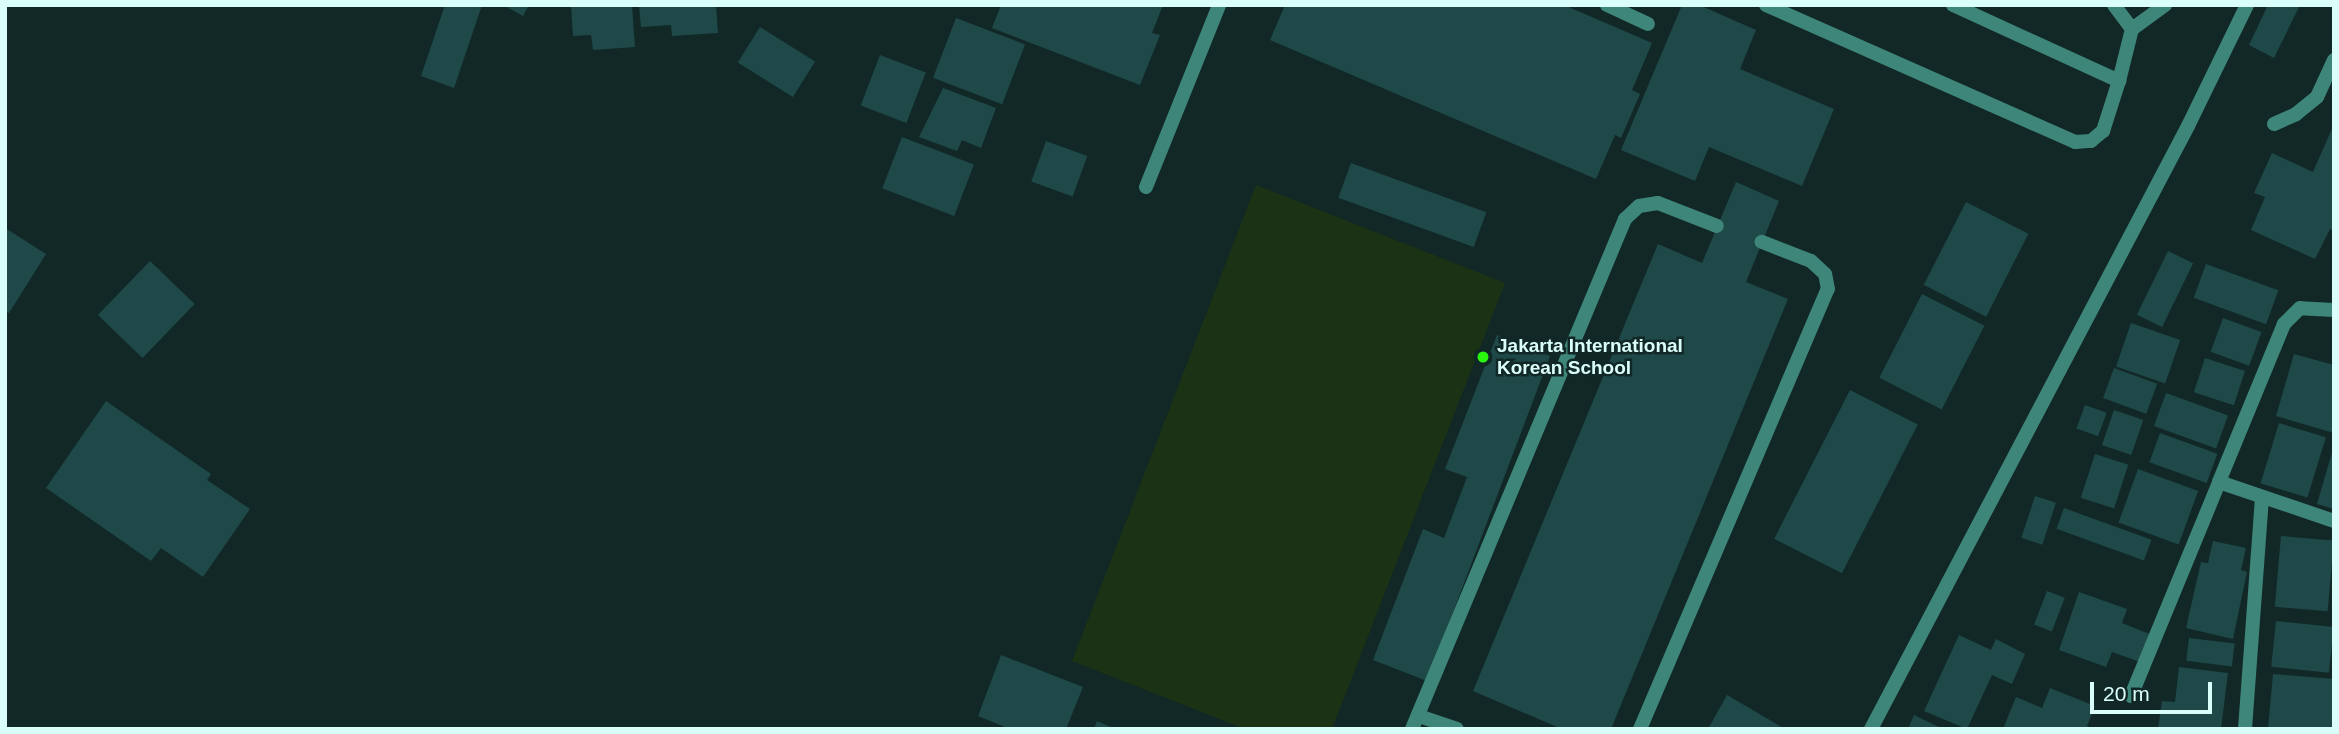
<!DOCTYPE html>
<html>
<head>
<meta charset="utf-8">
<style>
  body { margin:0 }
  #map { position:relative; width:2339px; height:734px; overflow:hidden; background:#112827; font-family:Arial,sans-serif }
  div>[style] { position:absolute }
  .green>* { inset:0; background:#1c3214 }
  .building>* { inset:0; background:#1e4948; transform-origin:0 0 }
  .service>* { height:14px; margin:-7px; padding:0 7px; transform-origin:7px; border-radius:7px; background:#3e8679 }
  .minor>* { height:14px; margin:-7px; padding:0 7px; transform-origin:7px; border-radius:7px; background:#3e8679 }
  .dots>* { width:19px; height:19px; translate:-50% -50%; box-sizing:border-box; border:4px solid #112827; border-radius:50% }
  span { translate:-50% -50%; white-space:nowrap; text-align:center; line-height:1.15; -webkit-text-stroke:5px #112827; paint-order:stroke }
  .poi-label { font-size:19px; color:#dafefa; font-weight:700 }
  .left { translate:0 -50%; text-align:left }
  .frame { position:absolute; inset:0; border:7px solid #dafefa; pointer-events:none }
  .scale { position:absolute; left:2090px; top:682px; width:122px; height:32px; box-sizing:border-box; border:4px solid #dafefa; border-top:0; padding-left:9px; font-size:21px; line-height:24px; white-space:nowrap; color:#dafefa; -webkit-text-stroke:5px #112827; paint-order:stroke }
</style>
</head>
<body>
<div id="map">
  <div class="green">
    <i style="clip-path:polygon(1256px 185px,1505px 283px,1332px 729px,1245px 729px,1072px 661px)"></i>
  </div>
  <div class="building">
    <i style="clip-path:polygon(445px 5px,482px 5px,454px 88px,421px 76px)"></i>
    <i style="clip-path:polygon(503px 5px,529px 5px,523px 16px)"></i>
    <i style="clip-path:polygon(571px 5px,632px 5px,635px 47px,593px 50px,591px 35px,573px 36px)"></i>
    <i style="clip-path:polygon(639px 5px,716px 5px,718px 33px,672px 36px,671px 25px,641px 27px)"></i>
    <i style="clip-path:polygon(1001px 5px,1163px 5px,1152px 33px,1160px 35px,1140px 85px,992px 28px)"></i>
    <i style="clip-path:polygon(1285px 5px,1564px 5px,1652px 43px,1632px 90px,1640px 94px,1621px 138px,1615px 135px,1596px 179px,1270px 40px)"></i>
    <i style="clip-path:polygon(1682px 5px,1699px 5px,1756px 30px,1740px 69px,1834px 109px,1802px 186px,1709px 147px,1695px 181px,1621px 150px)"></i>
    <i style="clip-path:polygon(2268px 5px,2300px 5px,2274px 58px,2249px 45px)"></i>
    <i style="left:956px;top:18px;width:74px;height:64px;rotate:21deg"></i>
    <i style="left:760px;top:27px;width:65px;height:42px;rotate:32deg"></i>
    <i style="left:880px;top:55px;width:49px;height:54px;rotate:21deg"></i>
    <i style="clip-path:polygon(943px 88px,996px 108px,981px 148px,962px 140px,957px 151px,919px 137px)"></i>
    <i style="clip-path:polygon(2334px 124px,2334px 230px,2330px 229px,2315px 259px,2251px 230px,2265px 197px,2254px 193px,2272px 153px,2313px 172px)"></i>
    <i style="left:902px;top:137px;width:77px;height:55px;rotate:21deg"></i>
    <i style="left:1046px;top:141px;width:44px;height:43px;rotate:20deg"></i>
    <i style="left:1351px;top:163px;width:144px;height:37px;rotate:20deg"></i>
    <i style="clip-path:polygon(1736px 182px,1779px 201px,1746px 282px,1788px 299px,1611px 729px,1562px 729px,1473px 691px,1658px 244px,1702px 263px)"></i>
    <i style="left:1966px;top:202px;width:70px;height:93px;rotate:27deg"></i>
    <i style="clip-path:polygon(5px 228px,46px 254px,9px 313px,5px 311px)"></i>
    <i style="left:2168px;top:251px;width:28px;height:71px;rotate:26deg"></i>
    <i style="left:150px;top:261px;width:62px;height:75px;rotate:44deg"></i>
    <i style="left:2206px;top:264px;width:77px;height:36px;rotate:20deg"></i>
    <i style="left:1922px;top:294px;width:70px;height:94px;rotate:27deg"></i>
    <i style="left:2223px;top:318px;width:41px;height:36px;rotate:20deg"></i>
    <i style="left:2131px;top:323px;width:52px;height:46px;rotate:19deg"></i>
    <i style="clip-path:polygon(1497px 335px,1550px 356px,1427px 681px,1373px 660px,1423px 529px,1444px 538px,1467px 477px,1445px 469px)"></i>
    <i style="clip-path:polygon(2294px 354px,2334px 365px,2334px 433px,2276px 416px)"></i>
    <i style="left:2205px;top:358px;width:42px;height:36px;rotate:18deg"></i>
    <i style="left:2114px;top:368px;width:46px;height:32px;rotate:20deg"></i>
    <i style="left:1850px;top:390px;width:76px;height:167px;rotate:27deg"></i>
    <i style="left:2166px;top:393px;width:66px;height:35px;rotate:20deg"></i>
    <i style="clip-path:polygon(106px 401px,211px 474px,207px 480px,250px 509px,203px 577px,161px 548px,151px 561px,46px 488px)"></i>
    <i style="left:2085px;top:405px;width:23px;height:25px;rotate:20deg"></i>
    <i style="left:2114px;top:410px;width:31px;height:37px;rotate:19deg"></i>
    <i style="left:2279px;top:423px;width:49px;height:63px;rotate:17deg"></i>
    <i style="left:2160px;top:433px;width:61px;height:31px;rotate:20deg"></i>
    <i style="clip-path:polygon(2333px 449px,2334px 449px,2334px 509px,2317px 504px)"></i>
    <i style="left:2095px;top:454px;width:35px;height:46px;rotate:18deg"></i>
    <i style="left:2138px;top:469px;width:64px;height:57px;rotate:20deg"></i>
    <i style="left:2035px;top:496px;width:22px;height:44px;rotate:18deg"></i>
    <i style="left:2064px;top:508px;width:93px;height:22px;rotate:20deg"></i>
    <i style="left:2281px;top:536px;width:53px;height:71px;rotate:5deg"></i>
    <i style="clip-path:polygon(2213px 541px,2246px 548px,2241px 570px,2247px 572px,2233px 639px,2186px 628px,2201px 562px,2208px 563px)"></i>
    <i style="left:2047px;top:591px;width:19px;height:36px;rotate:21deg"></i>
    <i style="clip-path:polygon(2079px 592px,2127px 609px,2122px 623px,2152px 635px,2143px 663px,2112px 652px,2106px 667px,2059px 650px)"></i>
    <i style="left:2276px;top:621px;width:58px;height:46px;rotate:6deg"></i>
    <i style="clip-path:polygon(1959px 635px,1991px 650px,1996px 639px,2025px 654px,2012px 684px,1992px 675px,1967px 729px,1924px 711px)"></i>
    <i style="left:2189px;top:638px;width:46px;height:23px;rotate:7deg"></i>
    <i style="clip-path:polygon(1001px 655px,1083px 687px,1066px 729px,1010px 729px,978px 716px)"></i>
    <i style="clip-path:polygon(2179px 667px,2228px 673px,2221px 729px,2158px 729px,2162px 701px,2175px 702px)"></i>
    <i style="clip-path:polygon(2273px 674px,2334px 679px,2334px 729px,2268px 729px)"></i>
    <i style="clip-path:polygon(2050px 688px,2095px 706px,2087px 726px,2094px 729px,2003px 729px,2016px 697px,2042px 708px)"></i>
    <i style="clip-path:polygon(1727px 695px,1785px 729px,1708px 729px)"></i>
    <i style="clip-path:polygon(1914px 715px,1943px 729px,1908px 729px)"></i>
    <i style="clip-path:polygon(1097px 721px,1115px 729px,1094px 729px)"></i>
  </div>
  <div class="service">
    <i style="left:1607px;top:5px;width:45px;rotate:24.9deg"></i>
    <i style="left:1766px;top:5px;width:338px;rotate:23.9deg"></i>
    <i style="left:2075px;top:142px;width:16px;rotate:-4deg"></i>
    <i style="left:2091px;top:141px;width:16px;rotate:-40deg"></i>
    <i style="left:2103px;top:131px;width:52px;rotate:-72.3deg"></i>
    <i style="left:2119px;top:81px;width:54px;rotate:-76deg"></i>
    <i style="left:2132px;top:29px;width:30px;rotate:-127deg"></i>
    <i style="left:1953px;top:5px;width:183px;rotate:24.6deg"></i>
    <i style="left:2132px;top:29px;width:41px;rotate:-36deg"></i>
    <i style="left:2274px;top:124px;width:24px;rotate:-24deg"></i>
    <i style="left:2296px;top:114px;width:27px;rotate:-39deg"></i>
    <i style="left:2317px;top:97px;width:41px;rotate:-65.3deg"></i>
    <i style="left:1419px;top:716px;width:40px;rotate:18.9deg"></i>
    <i style="left:1412px;top:729px;width:553px;rotate:-67.33deg"></i>
    <i style="left:1625px;top:219px;width:19px;rotate:-43deg"></i>
    <i style="left:1639px;top:206px;width:19px;rotate:-9deg"></i>
    <i style="left:1658px;top:203px;width:63px;rotate:21.3deg"></i>
    <i style="left:1640px;top:729px;width:478px;rotate:-66.9deg"></i>
    <i style="left:1828px;top:289px;width:15px;rotate:-101deg"></i>
    <i style="left:1825px;top:274px;width:19px;rotate:-137deg"></i>
    <i style="left:1811px;top:261px;width:53px;rotate:-158.8deg"></i>
  </div>
  <div class="minor">
    <i style="left:1146px;top:187px;width:196px;rotate:-68.1deg"></i>
    <i style="left:2334px;top:310px;width:34px;rotate:-177deg"></i>
    <i style="left:2300px;top:308px;width:23px;rotate:135deg"></i>
    <i style="left:2284px;top:324px;width:171px;rotate:112.4deg"></i>
    <i style="left:2219px;top:482px;width:121px;rotate:18.7deg"></i>
    <i style="left:2131px;top:696px;width:231px;rotate:-67.6deg"></i>
    <i style="left:1871px;top:729px;width:681px;rotate:-62.27deg"></i>
    <i style="left:2188px;top:126px;width:135px;rotate:-64deg"></i>
    <i style="left:2245px;top:729px;width:231px;rotate:-85.8deg"></i>
  </div>
  <div class="dots">
    <i style="left:1483px;top:357px;background:#29f70d"></i>
  </div>
  <div class="poi-label">
    <span class="left" style="left:1497px;top:357px">Jakarta International<br>Korean School</span>
  </div>
  <div class="frame"></div>
  <div class="scale">20 m</div>
</div>
</body>
</html>
